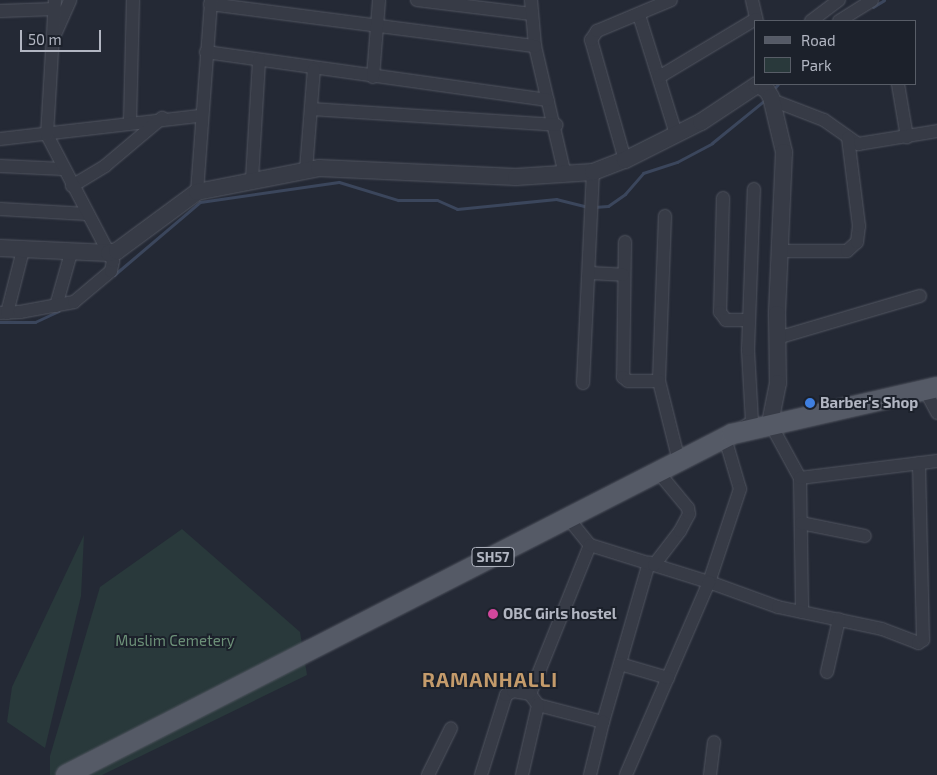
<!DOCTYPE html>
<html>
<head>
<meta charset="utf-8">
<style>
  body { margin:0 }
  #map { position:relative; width:937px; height:775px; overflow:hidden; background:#242935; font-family:"Exo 2",sans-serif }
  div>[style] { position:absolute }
  .green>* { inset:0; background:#29393b }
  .stream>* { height:3px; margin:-1.5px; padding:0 1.5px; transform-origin:1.5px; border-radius:1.5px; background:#3b465c }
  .roads { filter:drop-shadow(0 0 1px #525661) drop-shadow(0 0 1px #525661) }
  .minor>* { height:12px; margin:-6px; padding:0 6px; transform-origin:6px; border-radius:6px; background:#373b46 }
  .tertiary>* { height:16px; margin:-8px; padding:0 8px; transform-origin:8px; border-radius:8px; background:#373b46 }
  .primary>* { height:20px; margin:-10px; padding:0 10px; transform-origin:10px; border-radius:10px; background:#555a66 }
  .dots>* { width:14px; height:14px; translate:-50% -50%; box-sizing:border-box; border:2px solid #1c212b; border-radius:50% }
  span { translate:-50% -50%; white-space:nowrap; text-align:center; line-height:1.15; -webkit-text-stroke:4px #1c212b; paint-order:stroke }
  .shield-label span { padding:1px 4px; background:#1c212b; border:1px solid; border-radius:4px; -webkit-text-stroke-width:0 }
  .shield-label { font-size:14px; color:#b2b6c2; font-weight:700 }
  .poi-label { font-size:15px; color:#b2b6c2; font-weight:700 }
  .left { translate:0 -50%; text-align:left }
  .park-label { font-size:15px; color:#6c9078 }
  .district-label { font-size:20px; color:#c49b6b; font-weight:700; letter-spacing:1px }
  .legend { position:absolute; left:754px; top:20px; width:162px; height:65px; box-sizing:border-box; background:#1c212b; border:1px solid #585d67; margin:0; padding:6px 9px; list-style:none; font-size:15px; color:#b2b6c2 }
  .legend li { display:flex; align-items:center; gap:10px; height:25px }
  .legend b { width:25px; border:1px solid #585d67 }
  .scale { position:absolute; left:20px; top:30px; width:81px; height:22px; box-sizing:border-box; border:2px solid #b2b6c2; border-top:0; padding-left:6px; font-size:15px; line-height:18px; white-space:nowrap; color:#b2b6c2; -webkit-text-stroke:4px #1c212b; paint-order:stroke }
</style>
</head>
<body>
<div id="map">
  <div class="green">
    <i style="clip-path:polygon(182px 529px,300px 632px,307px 675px,102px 775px,50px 775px,50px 756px,100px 587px)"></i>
    <i style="clip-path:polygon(84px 535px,81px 596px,45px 748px,7px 722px,12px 687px)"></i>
  </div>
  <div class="stream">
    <i style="left:873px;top:7px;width:13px;rotate:-32deg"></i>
    <i style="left:772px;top:91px;width:9px;rotate:-49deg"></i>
    <i style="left:594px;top:207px;width:14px;rotate:-4deg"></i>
    <i style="left:608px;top:206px;width:21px;rotate:-35deg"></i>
    <i style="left:625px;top:194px;width:28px;rotate:-49deg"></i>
    <i style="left:643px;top:173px;width:36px;rotate:-18deg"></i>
    <i style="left:677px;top:162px;width:40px;rotate:-28deg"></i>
    <i style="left:712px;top:143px;width:68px;rotate:-39.1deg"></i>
    <i style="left:114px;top:275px;width:113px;rotate:-40.3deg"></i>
    <i style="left:200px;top:202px;width:140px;rotate:-8.2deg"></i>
    <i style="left:339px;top:182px;width:62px;rotate:17deg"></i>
    <i style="left:398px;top:200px;width:39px"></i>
    <i style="left:437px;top:200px;width:22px;rotate:24deg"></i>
    <i style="left:457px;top:209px;width:100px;rotate:-5.8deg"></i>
    <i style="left:556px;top:199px;width:33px;rotate:14deg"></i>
    <i style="left:0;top:322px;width:35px"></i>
    <i style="left:35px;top:322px;width:26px;rotate:-25deg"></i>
  </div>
  <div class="roads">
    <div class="minor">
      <i style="left:417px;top:0;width:115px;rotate:7deg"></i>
      <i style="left:531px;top:0;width:46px;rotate:85deg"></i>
      <i style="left:535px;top:46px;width:132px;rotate:76.9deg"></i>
      <i style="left:752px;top:0;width:22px;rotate:77deg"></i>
      <i style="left:210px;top:4px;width:328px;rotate:7.4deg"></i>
      <i style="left:0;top:11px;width:55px;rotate:-2.1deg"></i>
      <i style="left:639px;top:15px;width:125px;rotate:72.7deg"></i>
      <i style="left:811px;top:21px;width:35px;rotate:-37deg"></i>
      <i style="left:839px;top:21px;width:39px;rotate:-32deg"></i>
      <i style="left:56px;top:32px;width:35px;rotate:-66deg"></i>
      <i style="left:206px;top:52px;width:345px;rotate:8deg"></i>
      <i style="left:373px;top:77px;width:77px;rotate:-85.5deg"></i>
      <i style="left:659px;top:77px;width:113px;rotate:-30.9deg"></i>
      <i style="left:898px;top:84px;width:54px;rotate:80.4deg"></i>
      <i style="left:772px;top:100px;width:56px;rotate:21deg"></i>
      <i style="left:824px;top:120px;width:42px;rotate:35.2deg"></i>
      <i style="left:858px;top:144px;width:80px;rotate:-9.3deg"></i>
      <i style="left:311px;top:109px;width:246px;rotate:3.7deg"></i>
      <i style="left:130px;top:122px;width:122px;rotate:-88.6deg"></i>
      <i style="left:0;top:139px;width:201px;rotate:-6.6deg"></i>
      <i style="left:625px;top:160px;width:125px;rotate:-105.8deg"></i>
      <i style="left:591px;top:40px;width:11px;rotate:-56deg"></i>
      <i style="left:597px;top:31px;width:80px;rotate:-22.7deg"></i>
      <i style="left:0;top:166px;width:63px;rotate:2.7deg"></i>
      <i style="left:306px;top:170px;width:101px;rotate:-85.5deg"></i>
      <i style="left:252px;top:179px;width:119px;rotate:-86.6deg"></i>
      <i style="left:72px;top:186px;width:39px;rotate:-31deg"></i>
      <i style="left:105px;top:166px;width:75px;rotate:-40.1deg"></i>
      <i style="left:197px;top:192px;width:193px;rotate:-85.8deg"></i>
      <i style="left:723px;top:198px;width:114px;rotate:91.5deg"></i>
      <i style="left:720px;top:312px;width:10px;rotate:53deg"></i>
      <i style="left:726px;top:320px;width:22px"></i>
      <i style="left:0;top:209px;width:87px;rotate:3.3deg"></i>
      <i style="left:665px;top:216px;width:165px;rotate:92.1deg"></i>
      <i style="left:659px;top:381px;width:82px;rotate:76deg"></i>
      <i style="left:679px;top:461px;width:7px;rotate:146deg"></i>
      <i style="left:625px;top:242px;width:135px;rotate:90.8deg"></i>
      <i style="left:623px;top:377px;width:6px;rotate:39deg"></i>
      <i style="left:628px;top:381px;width:31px"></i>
      <i style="left:780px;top:251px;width:67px"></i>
      <i style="left:847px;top:251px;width:13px;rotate:-42deg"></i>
      <i style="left:857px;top:242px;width:16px;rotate:-83deg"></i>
      <i style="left:859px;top:226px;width:89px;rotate:-97.1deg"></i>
      <i style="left:590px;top:273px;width:33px;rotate:3deg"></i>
      <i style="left:56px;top:306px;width:55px;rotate:-74.2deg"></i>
      <i style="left:0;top:313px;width:20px;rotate:-3deg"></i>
      <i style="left:20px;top:312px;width:55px;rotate:-10.5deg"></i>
      <i style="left:74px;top:302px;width:48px;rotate:-40deg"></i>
      <i style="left:111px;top:271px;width:10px;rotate:-79deg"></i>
      <i style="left:113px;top:261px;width:142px;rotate:-117.6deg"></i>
      <i style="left:47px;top:135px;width:135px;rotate:-86.6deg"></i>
      <i style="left:7px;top:313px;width:65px;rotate:-75.7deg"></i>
      <i style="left:777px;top:338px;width:149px;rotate:-16.4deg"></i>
      <i style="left:583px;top:383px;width:211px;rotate:-87.3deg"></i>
      <i style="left:925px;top:390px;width:26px;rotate:62deg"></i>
      <i style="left:770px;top:423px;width:63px;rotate:61.4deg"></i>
      <i style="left:800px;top:478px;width:134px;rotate:89.1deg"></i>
      <i style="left:740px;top:429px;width:14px;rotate:-30deg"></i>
      <i style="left:752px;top:422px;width:72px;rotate:-93.2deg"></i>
      <i style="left:748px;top:350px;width:161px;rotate:-87.9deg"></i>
      <i style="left:725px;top:438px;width:53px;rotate:73.6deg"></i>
      <i style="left:740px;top:489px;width:98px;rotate:108.4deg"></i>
      <i style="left:709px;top:582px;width:73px;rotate:19.9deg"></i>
      <i style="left:778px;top:607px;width:106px;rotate:11.9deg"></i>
      <i style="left:882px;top:629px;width:39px;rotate:21deg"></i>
      <i style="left:918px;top:643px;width:6px;rotate:-31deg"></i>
      <i style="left:923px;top:640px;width:177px;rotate:-91.3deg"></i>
      <i style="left:800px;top:478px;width:138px;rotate:-7.1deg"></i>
      <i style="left:568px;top:518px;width:35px;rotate:51deg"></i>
      <i style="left:590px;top:545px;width:161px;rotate:111.9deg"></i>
      <i style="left:530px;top:694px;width:14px;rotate:54deg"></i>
      <i style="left:538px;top:705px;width:67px;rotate:14.7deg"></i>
      <i style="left:603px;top:722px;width:166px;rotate:-73.9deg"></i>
      <i style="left:801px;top:523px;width:65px;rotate:11.5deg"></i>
      <i style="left:590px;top:545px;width:125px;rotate:17.3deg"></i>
      <i style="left:709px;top:582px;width:210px;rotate:113.3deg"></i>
      <i style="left:654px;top:565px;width:43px;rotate:-52.6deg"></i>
      <i style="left:680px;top:531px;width:19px;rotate:-62deg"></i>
      <i style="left:689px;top:514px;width:6px;rotate:-99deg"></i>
      <i style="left:688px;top:508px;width:45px;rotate:-129.6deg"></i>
      <i style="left:620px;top:664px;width:50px;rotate:16.3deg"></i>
      <i style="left:827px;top:672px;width:54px;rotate:-77.2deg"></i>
      <i style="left:428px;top:775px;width:52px;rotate:-63.9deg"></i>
      <i style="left:481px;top:775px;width:84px;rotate:-72.6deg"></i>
      <i style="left:506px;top:695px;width:8px;rotate:-30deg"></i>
      <i style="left:513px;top:691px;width:17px;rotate:10deg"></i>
      <i style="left:522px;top:775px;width:72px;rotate:-77.1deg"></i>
      <i style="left:590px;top:775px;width:55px;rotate:-76.2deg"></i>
      <i style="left:710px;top:775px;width:33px;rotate:-83deg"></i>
    </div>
    <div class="tertiary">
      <i style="left:0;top:248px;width:109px;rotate:2.6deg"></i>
      <i style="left:109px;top:253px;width:8px;rotate:-14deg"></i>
      <i style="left:117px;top:251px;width:99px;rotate:-36.4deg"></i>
      <i style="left:197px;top:192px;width:124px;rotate:-11.1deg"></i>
      <i style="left:319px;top:168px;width:197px;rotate:2.6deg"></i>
      <i style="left:516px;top:177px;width:77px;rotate:-3.7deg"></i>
      <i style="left:593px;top:172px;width:34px;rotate:-21deg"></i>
      <i style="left:625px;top:160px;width:85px;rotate:-26.6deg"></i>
      <i style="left:701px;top:122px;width:67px;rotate:-33.5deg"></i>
      <i style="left:757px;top:85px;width:10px;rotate:24deg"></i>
      <i style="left:766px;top:89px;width:9px;rotate:58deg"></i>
      <i style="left:771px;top:97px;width:57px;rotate:76.7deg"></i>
      <i style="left:784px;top:152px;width:162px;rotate:92.5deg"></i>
      <i style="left:777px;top:314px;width:69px;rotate:89.2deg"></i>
      <i style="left:778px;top:383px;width:41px;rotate:101.3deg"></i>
    </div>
    <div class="primary">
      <i style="left:66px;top:775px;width:748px;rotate:-27.11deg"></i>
      <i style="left:732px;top:434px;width:210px;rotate:-12.9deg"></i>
    </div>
  </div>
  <div class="dots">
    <i style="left:810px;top:403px;background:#3f7fe0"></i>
    <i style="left:493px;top:614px;background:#d1479c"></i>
  </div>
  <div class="shield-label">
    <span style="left:493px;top:557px">SH57</span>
  </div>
  <div class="poi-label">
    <span class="left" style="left:820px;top:403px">Barber's Shop</span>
    <span class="left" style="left:503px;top:614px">OBC Girls hostel</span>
  </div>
  <div class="park-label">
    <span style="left:175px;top:641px">Muslim Cemetery</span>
  </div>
  <div class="district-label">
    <span style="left:490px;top:679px">RAMANHALLI</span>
  </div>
  <ul class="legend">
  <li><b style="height:6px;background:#555a66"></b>Road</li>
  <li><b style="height:14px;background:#29393b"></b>Park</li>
  </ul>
  <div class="scale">50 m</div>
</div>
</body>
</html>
